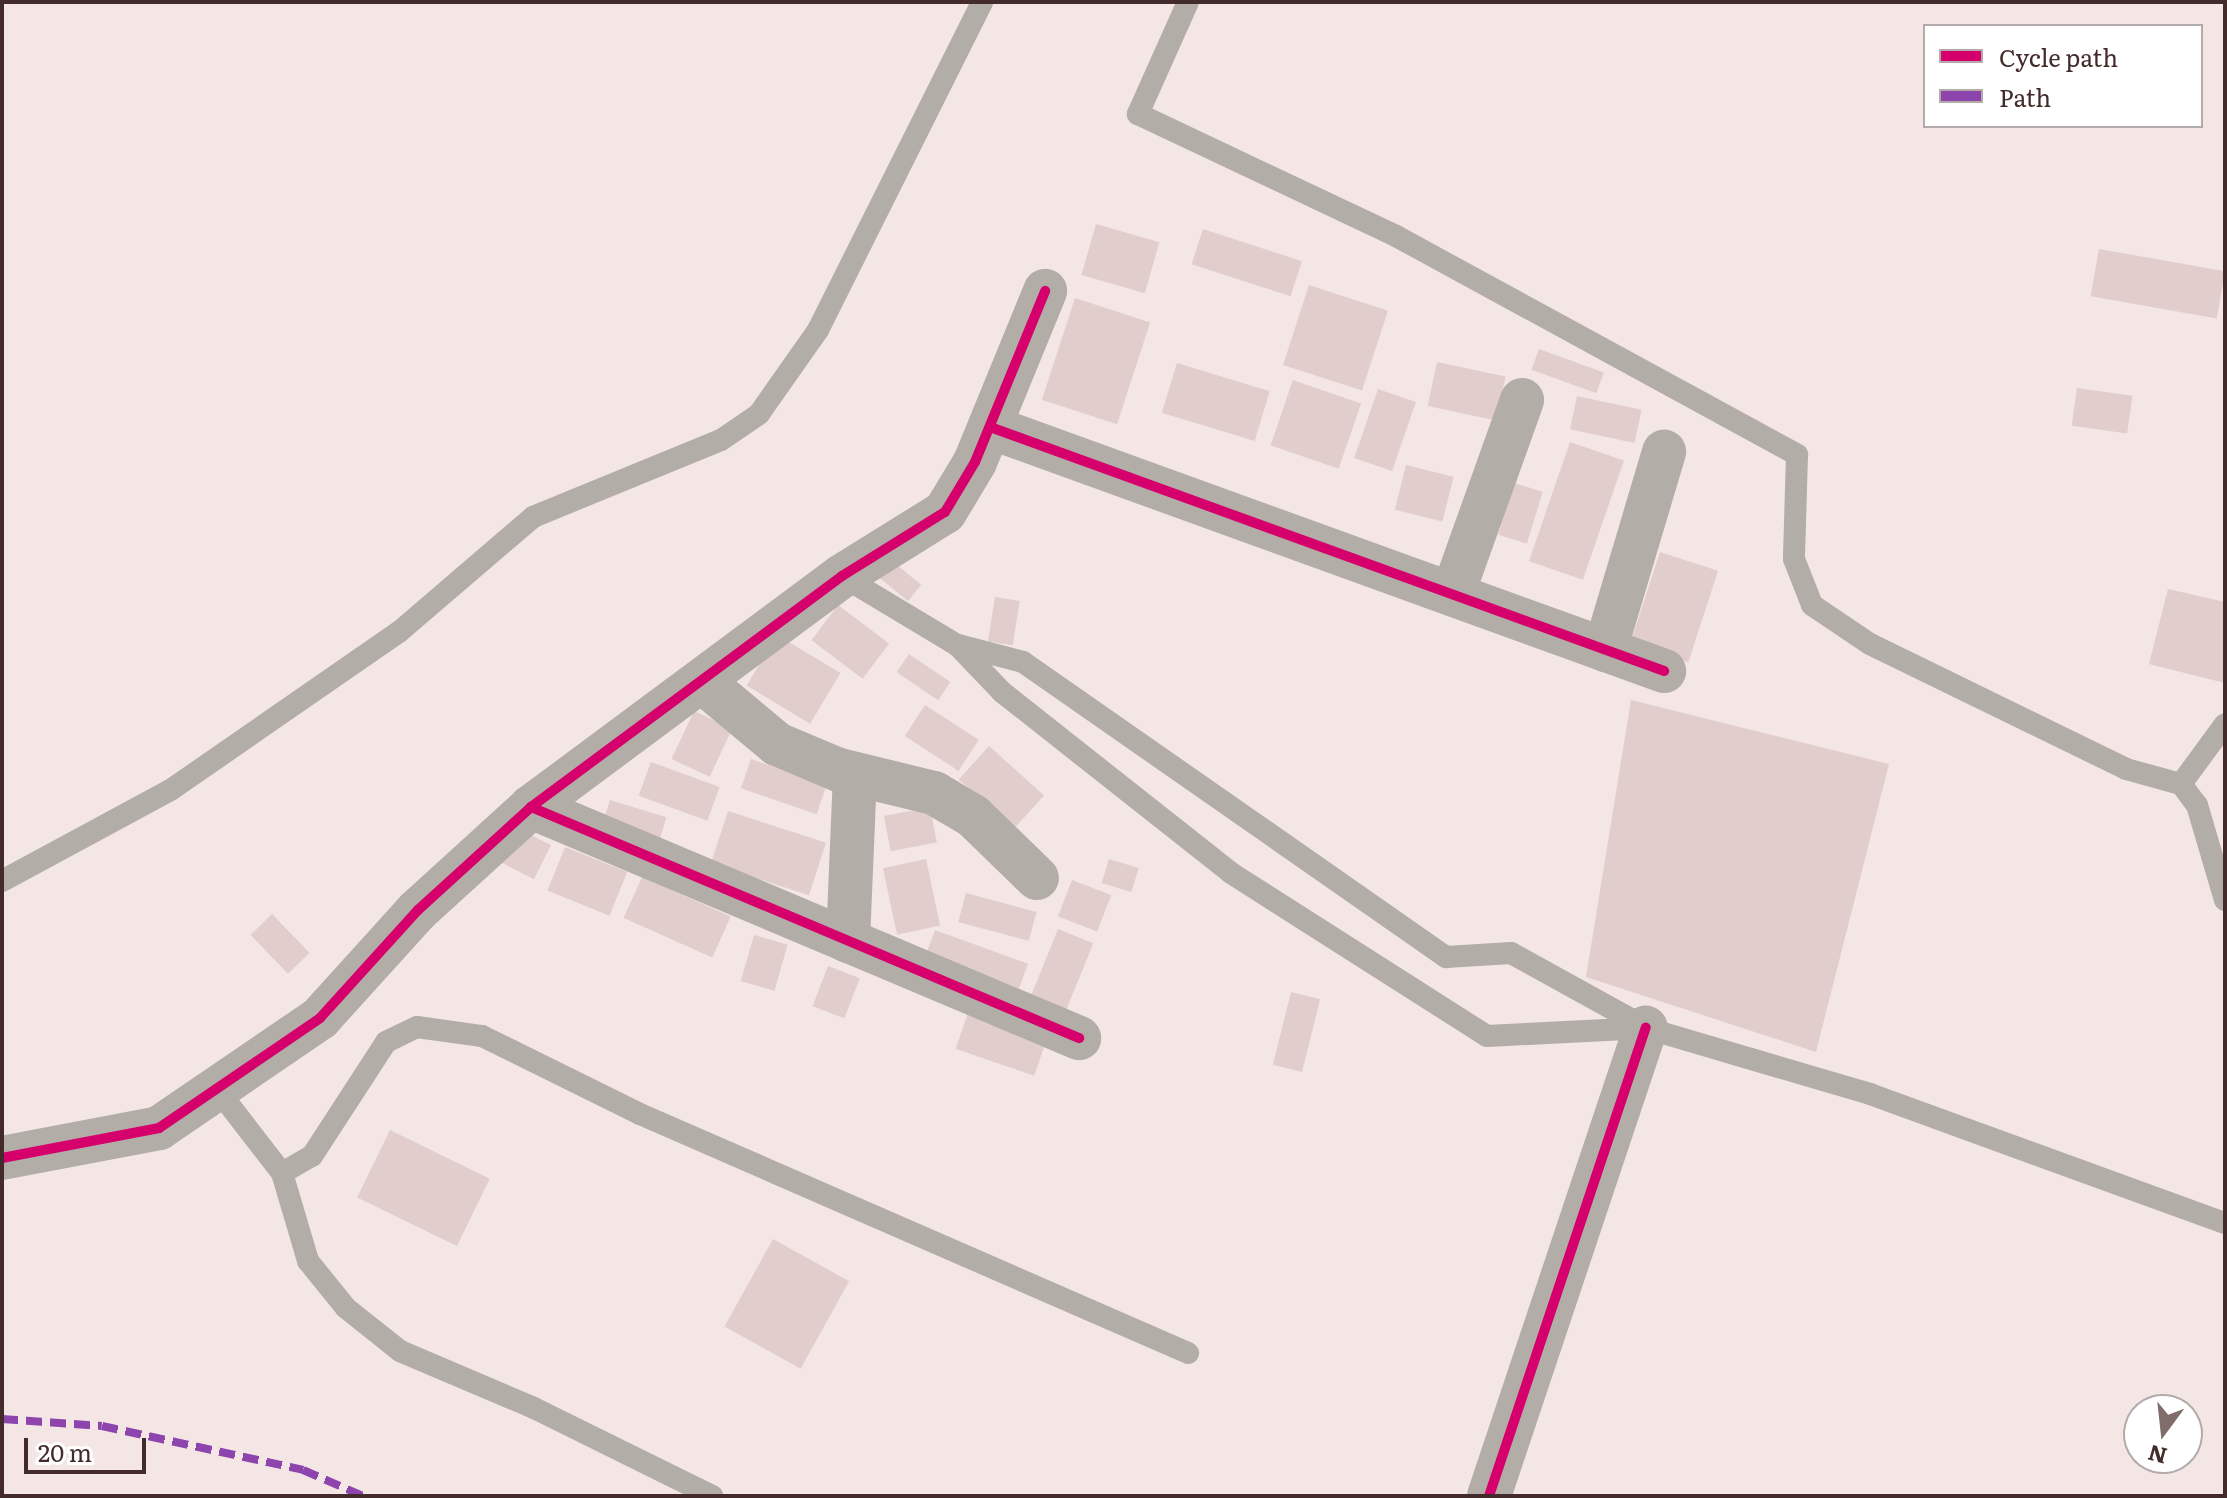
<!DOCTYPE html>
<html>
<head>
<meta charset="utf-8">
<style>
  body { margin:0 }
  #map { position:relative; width:2227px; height:1498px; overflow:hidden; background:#f4e6e5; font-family:Literata,serif }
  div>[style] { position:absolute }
  .building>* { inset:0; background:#e0cdcc; transform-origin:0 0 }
  .service>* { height:22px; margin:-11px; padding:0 11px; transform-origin:11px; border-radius:11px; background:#b3ada7 }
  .minor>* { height:44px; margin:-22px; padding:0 22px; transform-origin:22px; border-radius:22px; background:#b3ada7 }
  .quiet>* { height:8px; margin-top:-4px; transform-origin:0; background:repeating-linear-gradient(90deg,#8e44ad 0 16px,transparent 0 24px) }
  .cycleway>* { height:10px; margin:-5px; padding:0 5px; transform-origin:5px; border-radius:5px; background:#d6006c }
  span { translate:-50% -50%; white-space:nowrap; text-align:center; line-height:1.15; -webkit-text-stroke:7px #fff; paint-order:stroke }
  .frame { position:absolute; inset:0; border:4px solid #422b2a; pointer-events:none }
  .legend { position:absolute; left:1923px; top:24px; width:280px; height:104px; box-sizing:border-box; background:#fff; border:2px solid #b3aaaa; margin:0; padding:10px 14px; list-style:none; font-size:24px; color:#422b2a }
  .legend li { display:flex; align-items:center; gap:16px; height:40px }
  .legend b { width:40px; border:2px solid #b3aaaa }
  .north { position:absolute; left:2123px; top:1394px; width:80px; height:80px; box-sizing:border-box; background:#fff; border:2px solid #b3aaaa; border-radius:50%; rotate:195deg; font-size:22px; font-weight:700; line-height:32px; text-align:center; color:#422b2a }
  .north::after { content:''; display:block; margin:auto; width:28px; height:36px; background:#806c6b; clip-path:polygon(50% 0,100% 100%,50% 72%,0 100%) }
  .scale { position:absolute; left:24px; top:1438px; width:122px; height:36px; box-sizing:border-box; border:4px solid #422b2a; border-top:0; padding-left:10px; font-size:24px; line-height:28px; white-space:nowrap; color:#422b2a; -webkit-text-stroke:6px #fff; paint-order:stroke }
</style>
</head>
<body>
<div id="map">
  <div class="building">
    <i style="left:1096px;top:224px;width:66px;height:53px;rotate:16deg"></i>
    <i style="left:1203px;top:229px;width:104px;height:37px;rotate:18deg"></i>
    <i style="left:2099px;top:249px;width:128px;height:48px;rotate:10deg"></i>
    <i style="left:1309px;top:285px;width:83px;height:84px;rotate:18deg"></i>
    <i style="left:1075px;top:298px;width:79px;height:107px;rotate:18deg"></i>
    <i style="left:1539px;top:349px;width:69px;height:22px;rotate:20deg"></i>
    <i style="left:1437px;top:362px;width:70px;height:45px;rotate:12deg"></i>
    <i style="left:1177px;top:363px;width:97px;height:52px;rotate:17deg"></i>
    <i style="left:1293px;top:380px;width:72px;height:69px;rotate:19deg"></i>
    <i style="left:2077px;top:388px;width:56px;height:38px;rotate:8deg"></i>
    <i style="left:1378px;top:389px;width:40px;height:73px;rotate:19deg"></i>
    <i style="left:1577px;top:396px;width:66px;height:34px;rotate:12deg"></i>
    <i style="left:1570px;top:442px;width:57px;height:126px;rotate:19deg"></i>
    <i style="left:1406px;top:465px;width:49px;height:46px;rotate:14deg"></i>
    <i style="left:1514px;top:483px;width:30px;height:54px;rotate:17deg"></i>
    <i style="left:1660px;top:552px;width:61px;height:96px;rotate:18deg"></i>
    <i style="left:887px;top:557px;width:44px;height:21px;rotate:39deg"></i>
    <i style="clip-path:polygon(2168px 589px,2225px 602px,2225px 683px,2149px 664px)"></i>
    <i style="left:995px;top:597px;width:25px;height:45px;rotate:9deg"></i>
    <i style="left:838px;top:605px;width:64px;height:44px;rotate:37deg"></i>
    <i style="left:777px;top:635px;width:74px;height:59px;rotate:31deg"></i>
    <i style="left:909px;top:654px;width:50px;height:22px;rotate:34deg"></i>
    <i style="clip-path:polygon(1631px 700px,1889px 764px,1816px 1052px,1586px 977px)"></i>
    <i style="left:925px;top:705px;width:64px;height:37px;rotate:33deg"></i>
    <i style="left:694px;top:711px;width:42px;height:53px;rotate:25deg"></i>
    <i style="left:989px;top:746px;width:74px;height:45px;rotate:42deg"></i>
    <i style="left:751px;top:759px;width:80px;height:31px;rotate:19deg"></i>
    <i style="left:651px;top:762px;width:73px;height:36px;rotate:20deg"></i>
    <i style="left:610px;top:800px;width:59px;height:28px;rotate:17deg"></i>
    <i style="left:930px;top:807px;width:36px;height:47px;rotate:79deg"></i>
    <i style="left:728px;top:811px;width:103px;height:55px;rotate:18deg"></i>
    <i style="left:519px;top:829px;width:36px;height:38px;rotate:27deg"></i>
    <i style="left:565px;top:847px;width:67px;height:47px;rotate:22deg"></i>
    <i style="left:926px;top:859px;width:68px;height:44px;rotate:78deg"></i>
    <i style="left:1109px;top:859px;width:31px;height:25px;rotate:17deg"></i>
    <i style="left:642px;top:877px;width:97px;height:45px;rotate:24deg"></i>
    <i style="left:1072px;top:880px;width:42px;height:39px;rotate:21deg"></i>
    <i style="left:966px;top:893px;width:73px;height:30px;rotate:15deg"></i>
    <i style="left:272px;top:914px;width:54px;height:30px;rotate:46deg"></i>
    <i style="left:1058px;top:929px;width:38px;height:86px;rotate:22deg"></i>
    <i style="left:935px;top:930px;width:99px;height:36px;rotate:20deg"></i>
    <i style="left:754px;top:935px;width:35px;height:48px;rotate:16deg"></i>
    <i style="left:828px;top:966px;width:34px;height:43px;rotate:21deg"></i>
    <i style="left:1291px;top:992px;width:30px;height:75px;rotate:14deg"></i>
    <i style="left:969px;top:1010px;width:83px;height:41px;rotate:19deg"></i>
    <i style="left:390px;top:1130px;width:111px;height:75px;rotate:26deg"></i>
    <i style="left:773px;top:1239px;width:87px;height:100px;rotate:29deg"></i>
  </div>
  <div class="service">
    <i style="left:1188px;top:2px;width:123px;rotate:114.1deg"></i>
    <i style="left:1138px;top:114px;width:285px;rotate:25.3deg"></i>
    <i style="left:1396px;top:236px;width:457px;rotate:28.6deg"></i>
    <i style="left:1797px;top:455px;width:104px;rotate:91.7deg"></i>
    <i style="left:1794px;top:559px;width:49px;rotate:68.6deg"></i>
    <i style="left:1812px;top:605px;width:70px;rotate:33.9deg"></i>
    <i style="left:1870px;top:644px;width:285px;rotate:26deg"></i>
    <i style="left:2126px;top:769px;width:57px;rotate:15.3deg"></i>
    <i style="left:2181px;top:784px;width:74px;rotate:-53.7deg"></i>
    <i style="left:842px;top:576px;width:134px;rotate:31deg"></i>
    <i style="left:957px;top:645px;width:65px;rotate:46.2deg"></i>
    <i style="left:1002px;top:692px;width:292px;rotate:38.3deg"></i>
    <i style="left:1231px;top:873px;width:303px;rotate:32.5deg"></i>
    <i style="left:1487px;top:1036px;width:159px;rotate:-2.9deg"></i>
    <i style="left:1646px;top:1028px;width:234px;rotate:16.4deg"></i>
    <i style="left:1870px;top:1094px;width:378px;rotate:20deg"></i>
    <i style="left:958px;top:645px;width:67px;rotate:14.7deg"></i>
    <i style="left:1023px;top:662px;width:516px;rotate:34.89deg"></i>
    <i style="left:1446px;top:957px;width:65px;rotate:-3.5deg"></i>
    <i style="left:1511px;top:953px;width:153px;rotate:28.9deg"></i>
    <i style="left:2181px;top:784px;width:26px;rotate:53deg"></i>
    <i style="left:2197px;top:805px;width:99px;rotate:73.6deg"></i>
    <i style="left:2px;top:881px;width:193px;rotate:-28.4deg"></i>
    <i style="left:172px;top:789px;width:276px;rotate:-34.7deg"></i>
    <i style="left:399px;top:632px;width:177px;rotate:-40.6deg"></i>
    <i style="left:533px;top:517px;width:203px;rotate:-22.3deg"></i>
    <i style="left:721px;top:440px;width:46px;rotate:-34.4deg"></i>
    <i style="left:759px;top:414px;width:103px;rotate:-54.9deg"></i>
    <i style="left:818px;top:330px;width:367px;rotate:-63.4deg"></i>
    <i style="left:217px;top:1089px;width:106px;rotate:52.3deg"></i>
    <i style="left:282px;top:1173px;width:34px;rotate:-30deg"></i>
    <i style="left:312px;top:1156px;width:136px;rotate:-57deg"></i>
    <i style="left:386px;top:1042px;width:34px;rotate:-26deg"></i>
    <i style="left:417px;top:1027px;width:66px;rotate:7.9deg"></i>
    <i style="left:482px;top:1036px;width:176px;rotate:26.3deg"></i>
    <i style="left:640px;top:1114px;width:598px;rotate:23.56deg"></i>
    <i style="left:282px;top:1173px;width:92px;rotate:73.5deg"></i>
    <i style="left:308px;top:1261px;width:60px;rotate:51deg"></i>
    <i style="left:346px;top:1308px;width:69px;rotate:38.5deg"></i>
    <i style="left:400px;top:1351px;width:146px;rotate:23deg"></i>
    <i style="left:534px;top:1408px;width:199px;rotate:26.3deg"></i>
  </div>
  <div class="minor">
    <i style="left:990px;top:427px;width:717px;rotate:19.9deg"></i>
    <i style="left:1453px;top:593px;width:205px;rotate:-70.3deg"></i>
    <i style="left:1605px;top:650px;width:207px;rotate:-73.4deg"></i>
    <i style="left:704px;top:683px;width:95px;rotate:39.9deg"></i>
    <i style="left:777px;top:744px;width:67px;rotate:22.8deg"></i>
    <i style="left:839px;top:770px;width:98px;rotate:13.6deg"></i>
    <i style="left:934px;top:793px;width:45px;rotate:30.5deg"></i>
    <i style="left:973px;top:816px;width:89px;rotate:44.1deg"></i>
    <i style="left:531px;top:807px;width:595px;rotate:22.86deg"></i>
    <i style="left:848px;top:941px;width:166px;rotate:-87.6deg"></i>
    <i style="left:2px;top:1158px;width:160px;rotate:-10.8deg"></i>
    <i style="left:159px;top:1128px;width:195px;rotate:-34.3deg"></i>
    <i style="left:320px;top:1018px;width:146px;rotate:-47.8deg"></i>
    <i style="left:418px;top:910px;width:153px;rotate:-42.3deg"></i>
    <i style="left:531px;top:807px;width:387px;rotate:-36.6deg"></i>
    <i style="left:842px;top:576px;width:121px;rotate:-31.9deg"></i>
    <i style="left:945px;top:512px;width:58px;rotate:-59deg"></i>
    <i style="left:975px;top:462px;width:185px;rotate:-67.7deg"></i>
    <i style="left:1489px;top:1496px;width:494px;rotate:-71.5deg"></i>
  </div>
  <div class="quiet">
    <i style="left:2px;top:1419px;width:100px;rotate:4deg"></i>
    <i style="left:102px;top:1426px;width:206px;rotate:12.3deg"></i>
    <i style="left:303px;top:1470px;width:65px;rotate:23.4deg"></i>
  </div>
  <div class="cycleway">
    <i style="left:990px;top:427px;width:717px;rotate:19.9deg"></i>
    <i style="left:531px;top:807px;width:595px;rotate:22.86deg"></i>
    <i style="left:2px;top:1158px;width:160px;rotate:-10.8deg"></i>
    <i style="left:159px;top:1128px;width:195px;rotate:-34.3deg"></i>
    <i style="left:320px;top:1018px;width:146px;rotate:-47.8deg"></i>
    <i style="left:418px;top:910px;width:153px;rotate:-42.3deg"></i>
    <i style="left:531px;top:807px;width:387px;rotate:-36.6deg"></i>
    <i style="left:842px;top:576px;width:121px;rotate:-31.9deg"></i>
    <i style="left:945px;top:512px;width:58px;rotate:-59deg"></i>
    <i style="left:975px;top:462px;width:185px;rotate:-67.7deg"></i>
    <i style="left:1489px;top:1496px;width:494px;rotate:-71.5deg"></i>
  </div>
  <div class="frame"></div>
  <ul class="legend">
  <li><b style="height:10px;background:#d6006c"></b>Cycle path</li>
  <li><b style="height:10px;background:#8e44ad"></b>Path</li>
  </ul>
  <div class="north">N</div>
  <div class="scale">20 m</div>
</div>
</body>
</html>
